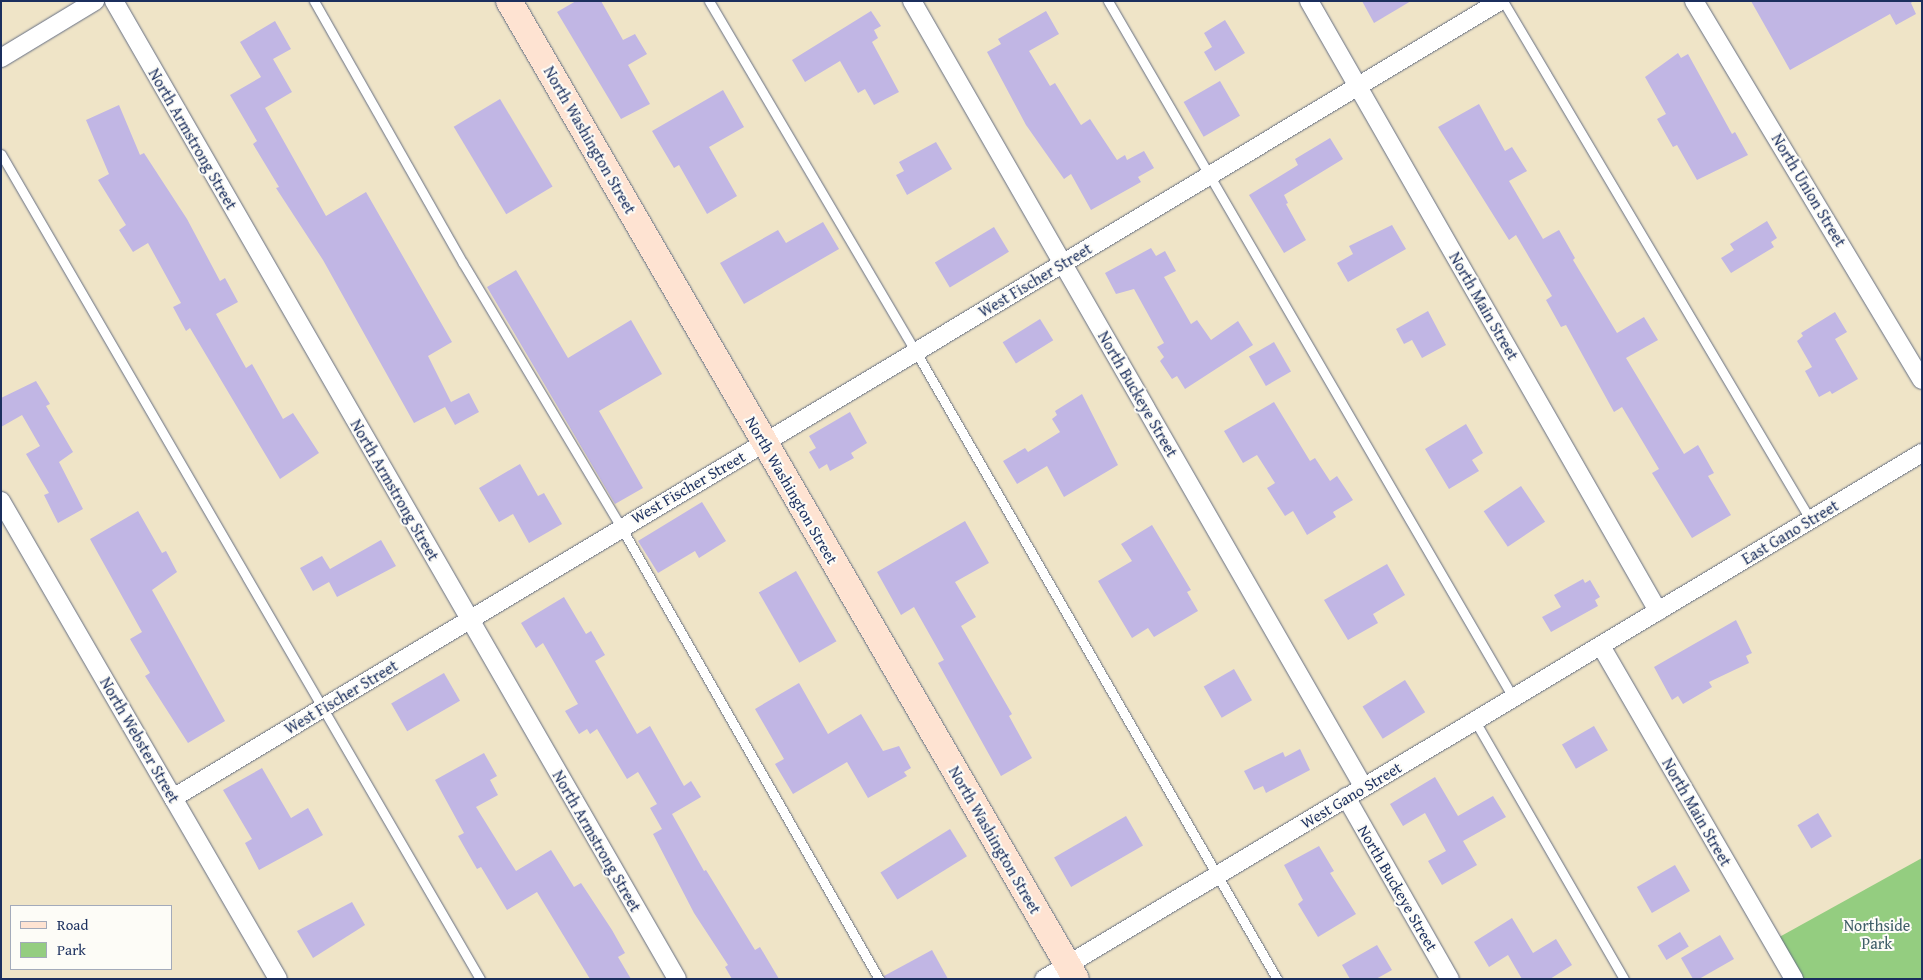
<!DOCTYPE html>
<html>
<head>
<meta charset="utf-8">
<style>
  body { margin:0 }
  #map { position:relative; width:1923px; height:980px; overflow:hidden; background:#efe4c7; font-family:"Gentium Book Plus",serif }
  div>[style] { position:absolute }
  .green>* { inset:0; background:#94cd80 }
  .building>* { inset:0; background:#c1b6e4; transform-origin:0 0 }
  .roads { filter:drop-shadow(0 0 1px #656e83) drop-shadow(0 0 1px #656e83) }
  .service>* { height:9px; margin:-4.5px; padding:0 4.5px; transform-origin:4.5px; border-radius:4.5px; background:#fff }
  .minor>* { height:18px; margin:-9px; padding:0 9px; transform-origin:9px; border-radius:9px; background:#fff }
  .secondary>* { height:26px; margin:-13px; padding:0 13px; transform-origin:13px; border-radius:13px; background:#fee3d2 }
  span { translate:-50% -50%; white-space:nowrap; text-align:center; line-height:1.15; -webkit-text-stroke:4px #fdfcf7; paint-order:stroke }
  .street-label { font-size:16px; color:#1b2f5e }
  .park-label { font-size:16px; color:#3f5e68 }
  .frame { position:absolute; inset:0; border:2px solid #1b2f5e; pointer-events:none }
  .legend { position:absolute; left:10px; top:905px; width:162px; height:65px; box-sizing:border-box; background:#fdfcf7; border:1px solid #a3aaba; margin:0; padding:6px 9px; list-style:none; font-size:15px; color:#1b2f5e }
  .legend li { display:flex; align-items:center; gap:10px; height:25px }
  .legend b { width:25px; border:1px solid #a3aaba }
</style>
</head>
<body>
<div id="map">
  <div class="green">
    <i style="clip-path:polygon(1922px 858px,1922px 979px,1794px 979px,1772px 941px)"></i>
  </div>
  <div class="building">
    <i style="clip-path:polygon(576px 1px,601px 1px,623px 40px,635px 34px,647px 54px,628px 65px,650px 104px,621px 119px,557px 12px)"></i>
    <i style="clip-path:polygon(1362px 1px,1411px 1px,1374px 23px)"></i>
    <i style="clip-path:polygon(1751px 1px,1913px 1px,1911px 3px,1916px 14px,1896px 25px,1890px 14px,1790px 70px)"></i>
    <i style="clip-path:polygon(871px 11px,881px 26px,874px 30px,878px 38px,872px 42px,899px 92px,874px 105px,865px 89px,858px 93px,840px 61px,805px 82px,792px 60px)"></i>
    <i style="clip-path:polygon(1046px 11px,1059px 34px,1029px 51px,1050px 86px,1055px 83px,1081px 125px,1090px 119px,1117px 160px,1125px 155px,1127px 160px,1144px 151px,1154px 168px,1138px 177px,1141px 182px,1091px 210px,1071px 174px,1064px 179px,1026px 125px,987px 52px,1001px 44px,998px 39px)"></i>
    <i style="clip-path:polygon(1225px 20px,1245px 53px,1215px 71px,1204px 52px,1212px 47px,1204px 33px)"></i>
    <i style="clip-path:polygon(275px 21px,291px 49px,273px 59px,292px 92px,265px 108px,326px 216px,366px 192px,452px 342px,428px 356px,451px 402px,469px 393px,479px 412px,455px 425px,445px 407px,414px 423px,323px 260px,276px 188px,279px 187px,253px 144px,257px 141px,230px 95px,261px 77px,240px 42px)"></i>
    <i style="clip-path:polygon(1678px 53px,1681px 58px,1688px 54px,1732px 134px,1735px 132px,1748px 155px,1697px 180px,1677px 145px,1673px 147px,1657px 119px,1666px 114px,1645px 77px)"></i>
    <i style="left:1220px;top:81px;width:40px;height:42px;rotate:60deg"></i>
    <i style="clip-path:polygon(723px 90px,744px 127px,709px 147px,737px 196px,707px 214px,679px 165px,674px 168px,652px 131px)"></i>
    <i style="left:500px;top:99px;width:102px;height:54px;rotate:59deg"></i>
    <i style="clip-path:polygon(1479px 104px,1505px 151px,1512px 147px,1527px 171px,1509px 181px,1543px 239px,1559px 230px,1575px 258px,1573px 260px,1617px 333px,1644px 317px,1658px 340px,1626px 358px,1684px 454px,1698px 445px,1714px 473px,1708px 476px,1731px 515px,1692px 538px,1652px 473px,1659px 469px,1622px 407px,1614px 412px,1566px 325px,1561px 327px,1546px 300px,1552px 296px,1516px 235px,1509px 240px,1438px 127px)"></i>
    <i style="clip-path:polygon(119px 105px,140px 155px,144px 153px,187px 219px,220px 281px,225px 278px,238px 302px,216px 314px,246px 368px,252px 364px,283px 419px,293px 413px,319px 453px,280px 479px,190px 328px,186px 331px,173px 307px,181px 303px,148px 243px,133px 252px,119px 230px,126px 225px,98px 180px,109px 174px,86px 120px)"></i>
    <i style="clip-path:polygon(1330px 138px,1343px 159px,1284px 195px,1288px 203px,1286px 204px,1306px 240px,1284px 253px,1249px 195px,1298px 165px,1295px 159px)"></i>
    <i style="clip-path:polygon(936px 142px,952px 169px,907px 195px,896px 175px,904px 171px,899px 162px)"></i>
    <i style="clip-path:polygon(1767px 221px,1777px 238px,1771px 242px,1774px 247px,1731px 273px,1721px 258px,1734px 250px,1730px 244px)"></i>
    <i style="clip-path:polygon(823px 222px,839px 249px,744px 304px,720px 263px,778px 230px,786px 243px)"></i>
    <i style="clip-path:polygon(1392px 225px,1406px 249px,1348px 282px,1337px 263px,1353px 254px,1349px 246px)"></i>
    <i style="left:994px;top:227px;width:29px;height:69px;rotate:59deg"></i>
    <i style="clip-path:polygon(1151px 248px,1156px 256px,1165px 251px,1176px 271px,1164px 277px,1191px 324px,1197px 320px,1211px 340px,1238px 321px,1253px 345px,1185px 389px,1177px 376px,1172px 379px,1160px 361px,1164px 357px,1157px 347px,1164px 343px,1134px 289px,1116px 294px,1105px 273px)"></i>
    <i style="clip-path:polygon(516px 270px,568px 358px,631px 320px,662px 374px,599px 411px,643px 488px,615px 504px,487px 287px)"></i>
    <i style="clip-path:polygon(1428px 311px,1446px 345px,1422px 358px,1412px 340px,1404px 344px,1396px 329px)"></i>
    <i style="clip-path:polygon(1835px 312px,1847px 332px,1835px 339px,1858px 379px,1832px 394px,1830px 391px,1819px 397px,1805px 371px,1812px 367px,1797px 341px,1803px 336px,1801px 333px)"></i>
    <i style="left:1040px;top:319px;width:25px;height:44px;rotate:58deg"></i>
    <i style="left:1274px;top:342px;width:34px;height:29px;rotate:60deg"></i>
    <i style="clip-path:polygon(36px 381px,50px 404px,46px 406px,73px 452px,59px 462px,83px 509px,58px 523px,44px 495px,49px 493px,26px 454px,40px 446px,22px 415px,1px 427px,1px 398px)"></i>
    <i style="clip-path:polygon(1082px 394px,1118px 465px,1064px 497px,1047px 466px,1017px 484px,1003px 461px,1025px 448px,1028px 452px,1060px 432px,1052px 419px,1057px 415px,1055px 411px)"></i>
    <i style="clip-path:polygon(1274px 402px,1310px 461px,1315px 458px,1330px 481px,1337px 476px,1353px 500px,1333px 512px,1336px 517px,1307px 535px,1293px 511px,1285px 516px,1267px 488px,1275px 483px,1257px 455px,1243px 463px,1224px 431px)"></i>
    <i style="clip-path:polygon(850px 412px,867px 443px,851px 453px,854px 458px,830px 471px,827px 464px,819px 469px,809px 452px,816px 448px,809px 436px)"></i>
    <i style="clip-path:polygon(1466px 424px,1483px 453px,1472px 460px,1479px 471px,1449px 489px,1425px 449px)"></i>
    <i style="clip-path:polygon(520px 464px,538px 496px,544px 493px,562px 524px,529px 543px,513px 514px,499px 522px,479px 488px)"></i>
    <i style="left:1521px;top:486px;width:43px;height:45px;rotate:56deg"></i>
    <i style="clip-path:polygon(702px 502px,726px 541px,699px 558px,695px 551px,658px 573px,638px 541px)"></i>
    <i style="clip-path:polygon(138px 511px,162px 553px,166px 551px,177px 572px,152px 590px,225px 721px,188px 743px,145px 676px,150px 673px,130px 639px,142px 632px,90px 539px)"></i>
    <i style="clip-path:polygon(965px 521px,989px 563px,955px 582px,976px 617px,961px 626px,1012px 714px,1009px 716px,1032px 758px,1001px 776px,938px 663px,944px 660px,914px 607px,901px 615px,877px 572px)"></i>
    <i style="clip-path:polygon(1152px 525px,1191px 590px,1187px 592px,1198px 611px,1154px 637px,1148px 628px,1132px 638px,1098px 581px,1132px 561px,1121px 544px)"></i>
    <i style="clip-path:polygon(381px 540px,396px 566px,337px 597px,329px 582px,313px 591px,300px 568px,322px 556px,330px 569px)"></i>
    <i style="clip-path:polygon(1387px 564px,1405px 595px,1373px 614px,1378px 623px,1348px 640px,1324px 600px)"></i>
    <i style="left:796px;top:571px;width:81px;height:43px;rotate:60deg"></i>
    <i style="clip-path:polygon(1583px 579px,1585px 583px,1590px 580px,1600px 597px,1595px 600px,1598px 606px,1551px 632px,1542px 617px,1561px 607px,1554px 595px)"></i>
    <i style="clip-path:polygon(564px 597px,586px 634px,591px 631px,605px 655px,595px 661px,637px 734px,650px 726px,684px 786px,691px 781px,701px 797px,672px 814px,704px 871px,706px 870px,755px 950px,760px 947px,779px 979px,732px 979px,725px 967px,728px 965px,694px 913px,653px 834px,662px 829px,650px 808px,657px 804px,638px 772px,627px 779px,597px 729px,590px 734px,587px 729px,579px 734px,565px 711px,578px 704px,543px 643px,536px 648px,521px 623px)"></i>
    <i style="clip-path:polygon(1736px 620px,1752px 653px,1746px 656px,1749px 663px,1709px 682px,1712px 687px,1683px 704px,1678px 696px,1672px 700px,1654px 667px)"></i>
    <i style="left:1234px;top:669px;width:36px;height:35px;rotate:60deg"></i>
    <i style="left:444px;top:673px;width:32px;height:61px;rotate:60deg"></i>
    <i style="left:1405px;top:680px;width:38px;height:50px;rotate:58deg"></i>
    <i style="clip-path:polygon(799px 683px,828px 734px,861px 714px,883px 751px,899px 746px,911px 768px,904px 772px,907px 776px,868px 798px,847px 762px,793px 794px,775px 764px,784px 759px,755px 709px)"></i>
    <i style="left:1594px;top:726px;width:28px;height:37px;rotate:60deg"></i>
    <i style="clip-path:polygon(1300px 749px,1310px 770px,1266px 793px,1263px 786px,1254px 790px,1244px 771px,1283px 752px,1285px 757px)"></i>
    <i style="clip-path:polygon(484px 753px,497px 776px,490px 780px,498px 795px,476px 807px,507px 857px,516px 871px,551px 850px,574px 887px,581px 883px,612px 930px,625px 953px,618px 957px,631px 979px,590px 979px,537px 892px,507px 910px,481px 867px,477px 869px,458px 836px,464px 833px,435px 780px)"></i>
    <i style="clip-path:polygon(262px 768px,291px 818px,308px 808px,323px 835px,259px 870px,245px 843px,252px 839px,223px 790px)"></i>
    <i style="clip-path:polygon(1435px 777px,1458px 816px,1493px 796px,1506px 817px,1463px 841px,1477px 865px,1442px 885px,1428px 861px,1446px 851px,1425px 813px,1403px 826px,1390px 804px)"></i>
    <i style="left:1818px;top:813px;width:27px;height:24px;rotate:59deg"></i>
    <i style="left:1126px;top:816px;width:34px;height:83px;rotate:60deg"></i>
    <i style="left:950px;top:829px;width:32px;height:82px;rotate:58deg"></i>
    <i style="clip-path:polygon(1319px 846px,1334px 871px,1330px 873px,1356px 914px,1318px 937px,1298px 904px,1303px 900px,1284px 865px)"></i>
    <i style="left:1675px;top:865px;width:30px;height:44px;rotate:60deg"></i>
    <i style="clip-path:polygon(352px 902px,365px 925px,313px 958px,297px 931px)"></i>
    <i style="clip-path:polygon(1512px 918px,1533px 953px,1556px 939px,1572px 965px,1550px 979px,1522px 979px,1508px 955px,1489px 967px,1474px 942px)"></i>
    <i style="left:1680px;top:932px;width:17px;height:26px;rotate:59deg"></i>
    <i style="clip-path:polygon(1720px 935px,1734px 959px,1699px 979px,1693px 979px,1681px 958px)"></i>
    <i style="clip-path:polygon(1377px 945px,1392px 970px,1376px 979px,1350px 979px,1342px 965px)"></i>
    <i style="clip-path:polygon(932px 950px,948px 979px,885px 979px,884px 976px)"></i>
  </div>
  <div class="roads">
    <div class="service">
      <i style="left:314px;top:1px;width:301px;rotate:60.4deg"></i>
      <i style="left:463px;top:263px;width:308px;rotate:59.1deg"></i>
      <i style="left:621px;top:527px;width:520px;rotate:60.28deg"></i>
      <i style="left:709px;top:1px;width:407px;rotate:59.5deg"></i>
      <i style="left:916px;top:352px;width:723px;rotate:60.07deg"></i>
      <i style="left:1108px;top:1px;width:807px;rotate:59.82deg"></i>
      <i style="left:1503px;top:1px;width:602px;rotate:59.35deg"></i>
      <i style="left:1px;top:154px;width:954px;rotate:59.86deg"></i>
      <i style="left:1475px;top:721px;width:298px;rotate:60deg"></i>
    </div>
    <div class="minor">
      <i style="left:114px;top:1px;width:1128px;rotate:60.07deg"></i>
      <i style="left:912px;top:1px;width:905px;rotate:60.12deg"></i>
      <i style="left:1309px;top:1px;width:703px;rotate:60.22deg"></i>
      <i style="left:1694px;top:1px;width:442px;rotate:59deg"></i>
      <i style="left:1px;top:58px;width:110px;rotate:-31.2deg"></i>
      <i style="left:1px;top:501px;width:552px;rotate:59.91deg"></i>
      <i style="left:1601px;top:646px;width:385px;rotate:59.9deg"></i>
      <i style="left:1346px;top:797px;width:210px;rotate:60.3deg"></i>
      <i style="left:173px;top:798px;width:1548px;rotate:-30.99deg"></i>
      <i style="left:1044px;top:979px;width:1024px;rotate:-30.93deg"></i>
    </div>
    <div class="secondary">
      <i style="left:509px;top:1px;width:1130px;rotate:59.9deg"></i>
    </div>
  </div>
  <div class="street-label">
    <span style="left:193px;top:139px;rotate:60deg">North Armstrong Street</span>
    <span style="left:590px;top:140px;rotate:60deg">North Washington Street</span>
    <span style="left:1809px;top:190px;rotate:59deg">North Union Street</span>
    <span style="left:1035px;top:280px;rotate:-31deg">West Fischer Street</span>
    <span style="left:1484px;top:306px;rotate:60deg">North Main Street</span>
    <span style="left:1138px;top:394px;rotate:60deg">North Buckeye Street</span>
    <span style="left:688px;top:487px;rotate:-30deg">West Fischer Street</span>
    <span style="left:395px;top:490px;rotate:60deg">North Armstrong Street</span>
    <span style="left:792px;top:490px;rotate:60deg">North Washington Street</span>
    <span style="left:1790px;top:532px;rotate:-31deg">East Gano Street</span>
    <span style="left:341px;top:697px;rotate:-31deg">West Fischer Street</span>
    <span style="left:140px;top:740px;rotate:60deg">North Webster Street</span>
    <span style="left:1351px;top:795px;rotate:-31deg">West Gano Street</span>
    <span style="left:1697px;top:812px;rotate:60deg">North Main Street</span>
    <span style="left:995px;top:840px;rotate:60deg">North Washington Street</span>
    <span style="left:597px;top:841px;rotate:60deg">North Armstrong Street</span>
    <span style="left:1398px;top:888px;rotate:60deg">North Buckeye Street</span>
  </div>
  <div class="park-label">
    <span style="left:1877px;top:934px">Northside<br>Park</span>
  </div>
  <div class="frame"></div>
  <ul class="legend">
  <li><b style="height:6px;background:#fee3d2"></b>Road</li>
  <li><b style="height:14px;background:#94cd80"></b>Park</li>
  </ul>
</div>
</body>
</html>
